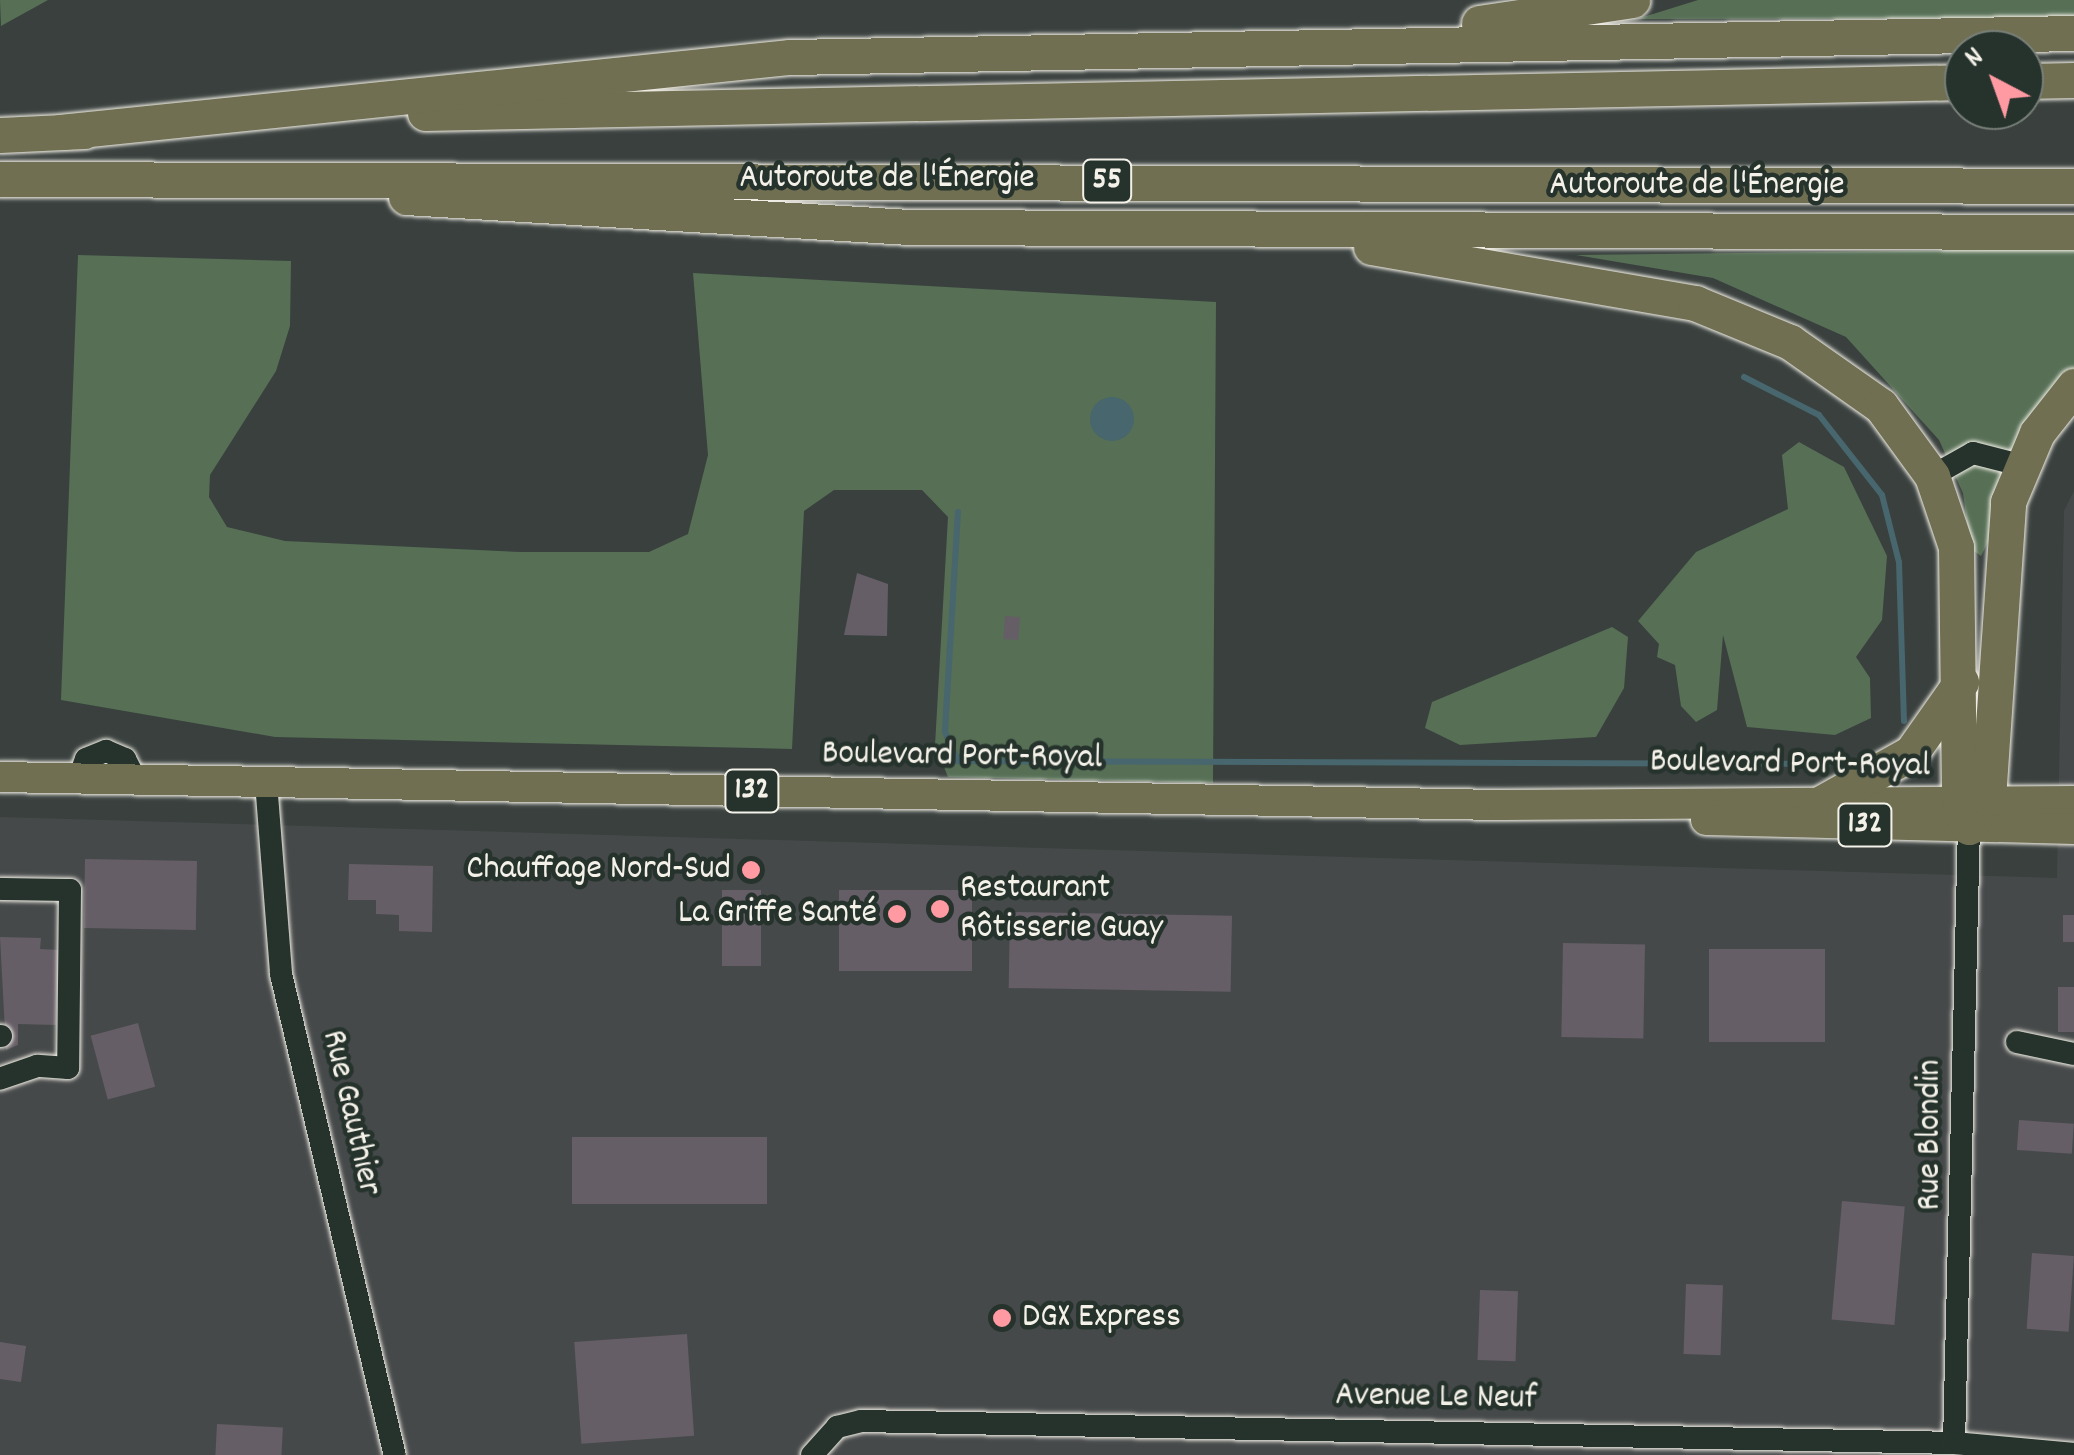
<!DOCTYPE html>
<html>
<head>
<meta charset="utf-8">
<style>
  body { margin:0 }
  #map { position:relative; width:2074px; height:1455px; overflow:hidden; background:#39403e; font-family:Dekko,sans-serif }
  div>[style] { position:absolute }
  .built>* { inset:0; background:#46494a }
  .green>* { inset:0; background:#566f55 }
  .water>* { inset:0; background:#47666d }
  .round { border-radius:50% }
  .stream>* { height:6px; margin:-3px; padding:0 3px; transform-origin:3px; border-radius:3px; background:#47666d }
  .building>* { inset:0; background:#655e66; transform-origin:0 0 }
  .roads { filter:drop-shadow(0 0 2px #f4f1e8) drop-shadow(0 0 2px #f4f1e8) }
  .minor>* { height:22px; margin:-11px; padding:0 11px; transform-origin:11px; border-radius:11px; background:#26332d }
  .major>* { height:30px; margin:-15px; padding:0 15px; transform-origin:15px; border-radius:15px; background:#706f52 }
  .highway>* { height:35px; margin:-17.5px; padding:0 17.5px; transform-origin:17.5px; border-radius:17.5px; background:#706f52 }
  .dots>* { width:28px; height:28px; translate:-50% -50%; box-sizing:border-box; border:5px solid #26332d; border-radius:50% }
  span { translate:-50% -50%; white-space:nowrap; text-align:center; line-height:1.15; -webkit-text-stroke:9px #26332d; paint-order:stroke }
  .shield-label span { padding:2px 8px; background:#26332d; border:2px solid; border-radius:8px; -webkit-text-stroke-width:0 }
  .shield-label { font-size:32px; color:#f4f1e8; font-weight:700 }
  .street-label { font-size:35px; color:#f4f1e8 }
  .poi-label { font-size:35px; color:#f4f1e8 }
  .right { translate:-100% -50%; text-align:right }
  .left { translate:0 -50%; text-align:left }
  .north { position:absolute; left:1944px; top:30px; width:100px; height:100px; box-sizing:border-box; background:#26332d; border:2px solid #787f78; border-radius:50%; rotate:319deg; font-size:28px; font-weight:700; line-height:40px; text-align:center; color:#f4f1e8 }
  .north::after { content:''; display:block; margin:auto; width:35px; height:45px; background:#ff9aa2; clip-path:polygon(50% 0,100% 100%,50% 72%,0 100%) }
</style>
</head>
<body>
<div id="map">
  <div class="built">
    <i style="clip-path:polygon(2074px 491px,2074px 1455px,0 1455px,0 817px,2057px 878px,2064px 511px)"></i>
  </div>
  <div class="green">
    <i style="clip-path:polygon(0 0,48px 0,1px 26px)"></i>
    <i style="clip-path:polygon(1698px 0,2074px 0,2074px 18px,1637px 19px)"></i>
    <i style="clip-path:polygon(2074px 249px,2074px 372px,1981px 556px,1971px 549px,1963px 493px,1939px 440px,1846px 337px,1713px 278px,1576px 255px)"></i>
    <i style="clip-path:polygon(78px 255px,291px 261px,290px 326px,276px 371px,210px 475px,209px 497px,227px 527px,285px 541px,521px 552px,649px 552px,688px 534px,708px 455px,693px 273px,1216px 302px,1213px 783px,948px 777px,935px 745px,948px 517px,922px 490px,834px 490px,804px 511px,792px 749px,275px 737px,61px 700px)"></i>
    <i style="clip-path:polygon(1799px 442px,1844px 467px,1887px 556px,1882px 620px,1856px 657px,1870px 678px,1871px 718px,1835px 735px,1747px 727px,1723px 635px,1717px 710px,1696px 722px,1681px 706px,1675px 665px,1657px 657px,1659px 644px,1638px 621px,1696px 552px,1788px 509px,1782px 455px)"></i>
    <i style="clip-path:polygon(1612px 627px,1628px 637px,1624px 688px,1596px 737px,1460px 745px,1425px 728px,1432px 702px)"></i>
  </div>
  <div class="water">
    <i class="round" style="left:1090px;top:397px;width:44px;height:44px"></i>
  </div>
  <div class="stream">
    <i style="left:1744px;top:377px;width:84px;rotate:26.9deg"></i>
    <i style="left:1819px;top:415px;width:102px;rotate:51.8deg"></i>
    <i style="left:1882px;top:495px;width:69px;rotate:75.8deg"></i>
    <i style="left:1899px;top:562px;width:159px;rotate:88.2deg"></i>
    <i style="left:958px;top:512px;width:220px;rotate:93.4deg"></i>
    <i style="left:945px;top:732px;width:32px;rotate:66deg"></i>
    <i style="left:958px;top:761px;width:870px;rotate:0.2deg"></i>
  </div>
  <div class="building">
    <i style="clip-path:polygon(857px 573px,888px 584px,887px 636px,844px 635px)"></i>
    <i style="left:1005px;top:616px;width:15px;height:23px;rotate:4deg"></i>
    <i style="left:85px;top:859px;width:112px;height:69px;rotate:1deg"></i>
    <i style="clip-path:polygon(349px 864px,433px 866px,432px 932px,399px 931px,399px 915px,376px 914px,376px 900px,348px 900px)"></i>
    <i style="left:722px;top:890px;width:39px;height:76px"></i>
    <i style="left:839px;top:890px;width:133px;height:81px"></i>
    <i style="left:1010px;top:912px;width:222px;height:76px;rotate:1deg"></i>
    <i style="left:2063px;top:915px;width:11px;height:27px"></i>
    <i style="clip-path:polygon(0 937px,41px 938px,40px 949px,59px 950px,56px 1025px,18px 1024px,18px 1045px,6px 1050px)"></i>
    <i style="left:1563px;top:943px;width:82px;height:94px;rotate:1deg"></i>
    <i style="left:1825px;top:949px;width:93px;height:116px;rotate:90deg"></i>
    <i style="left:2058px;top:987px;width:16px;height:45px"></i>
    <i style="left:138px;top:1023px;width:66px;height:49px;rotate:75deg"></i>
    <i style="left:2019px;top:1120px;width:55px;height:30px;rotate:4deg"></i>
    <i style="left:572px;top:1137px;width:195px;height:67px"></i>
    <i style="left:1842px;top:1201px;width:63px;height:119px;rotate:5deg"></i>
    <i style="left:2032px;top:1253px;width:42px;height:76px;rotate:4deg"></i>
    <i style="left:1686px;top:1284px;width:37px;height:70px;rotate:2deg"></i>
    <i style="left:1480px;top:1290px;width:38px;height:70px;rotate:2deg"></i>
    <i style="left:687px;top:1334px;width:102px;height:113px;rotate:86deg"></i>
    <i style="clip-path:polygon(0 1342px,26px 1346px,21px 1382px,0 1379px)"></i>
    <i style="left:217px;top:1424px;width:66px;height:31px;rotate:3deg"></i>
  </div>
  <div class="roads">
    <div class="minor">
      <i style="left:1932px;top:476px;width:47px;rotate:-29.3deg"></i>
      <i style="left:1973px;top:453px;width:49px;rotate:14.3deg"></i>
      <i style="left:79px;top:778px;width:20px;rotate:-70deg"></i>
      <i style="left:86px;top:759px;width:22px;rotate:-22deg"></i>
      <i style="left:106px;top:751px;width:21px;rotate:23deg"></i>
      <i style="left:125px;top:759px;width:22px;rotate:63deg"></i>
      <i style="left:266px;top:782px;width:193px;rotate:85.5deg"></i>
      <i style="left:281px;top:974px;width:494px;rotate:76.7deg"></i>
      <i style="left:0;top:889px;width:70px;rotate:0.8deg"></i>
      <i style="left:70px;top:890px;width:178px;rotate:90.6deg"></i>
      <i style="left:68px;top:1068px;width:31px;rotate:-176deg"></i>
      <i style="left:37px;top:1066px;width:39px;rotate:161deg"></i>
      <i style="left:0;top:1036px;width:1px"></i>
      <i style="left:2017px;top:1042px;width:58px;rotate:11.9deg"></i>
      <i style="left:1954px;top:1443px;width:616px;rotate:-88.61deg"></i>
      <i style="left:812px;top:1455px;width:38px;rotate:-48deg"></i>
      <i style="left:837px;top:1427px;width:25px;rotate:-14deg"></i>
      <i style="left:861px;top:1421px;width:1093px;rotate:1.15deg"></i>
      <i style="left:1954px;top:1443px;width:121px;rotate:5.2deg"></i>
    </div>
    <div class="major">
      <i style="left:0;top:777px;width:1503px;rotate:1.07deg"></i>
      <i style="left:1503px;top:805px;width:571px;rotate:-0.4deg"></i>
      <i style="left:1706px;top:820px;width:368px;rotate:1.4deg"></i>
    </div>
    <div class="highway">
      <i style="left:1479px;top:23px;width:155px;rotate:-8.5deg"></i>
      <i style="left:2024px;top:81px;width:50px;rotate:-1.1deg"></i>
      <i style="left:425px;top:113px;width:1539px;rotate:-1.15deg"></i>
      <i style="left:60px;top:132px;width:734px;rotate:-5.87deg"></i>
      <i style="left:790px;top:57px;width:1284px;rotate:-1.07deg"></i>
      <i style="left:0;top:135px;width:84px;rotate:-2.7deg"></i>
      <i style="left:0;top:179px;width:2074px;rotate:0.19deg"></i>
      <i style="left:406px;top:197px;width:504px;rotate:3.41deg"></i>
      <i style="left:909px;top:227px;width:1165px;rotate:0.25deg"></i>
      <i style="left:1371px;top:247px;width:329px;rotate:9.8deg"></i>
      <i style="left:1695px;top:303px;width:103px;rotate:22.3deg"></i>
      <i style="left:1790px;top:342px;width:111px;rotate:35.1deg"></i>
      <i style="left:1881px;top:406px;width:87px;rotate:53.9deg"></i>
      <i style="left:1932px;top:476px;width:75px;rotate:71.3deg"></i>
      <i style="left:1956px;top:547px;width:259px;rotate:89.3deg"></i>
      <i style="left:1959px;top:806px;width:23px;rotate:65deg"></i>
      <i style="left:1823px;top:802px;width:101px;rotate:-29.1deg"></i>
      <i style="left:1911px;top:753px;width:87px;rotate:-54.8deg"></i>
      <i style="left:1969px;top:827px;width:34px;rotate:-56deg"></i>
      <i style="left:1988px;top:799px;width:298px;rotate:-86.1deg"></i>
      <i style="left:2008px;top:502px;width:75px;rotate:-67.2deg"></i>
      <i style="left:2037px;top:433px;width:60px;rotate:-51.8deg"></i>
    </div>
  </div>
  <div class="dots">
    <i style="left:751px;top:870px;background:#ff9aa2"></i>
    <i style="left:940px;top:909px;background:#ff9aa2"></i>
    <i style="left:897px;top:914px;background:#ff9aa2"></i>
    <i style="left:1002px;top:1318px;background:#ff9aa2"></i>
  </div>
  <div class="shield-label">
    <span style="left:1107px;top:181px">55</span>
    <span style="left:752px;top:791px">132</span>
    <span style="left:1865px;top:825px">132</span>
  </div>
  <div class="street-label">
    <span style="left:887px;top:179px">Autoroute de l'Énergie</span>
    <span style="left:1697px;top:186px">Autoroute de l'Énergie</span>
    <span style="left:962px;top:757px;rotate:1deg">Boulevard Port-Royal</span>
    <span style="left:1790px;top:765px;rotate:1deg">Boulevard Port-Royal</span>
    <span style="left:350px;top:1113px;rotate:77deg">Rue Gauthier</span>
    <span style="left:1931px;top:1135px;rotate:-90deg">Rue Blondin</span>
    <span style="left:1436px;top:1398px;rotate:1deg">Avenue Le Neuf</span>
  </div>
  <div class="poi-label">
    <span class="right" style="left:731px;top:870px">Chauffage Nord-Sud</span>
    <span class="left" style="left:960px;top:909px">Restaurant<br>Rôtisserie Guay</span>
    <span class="right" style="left:877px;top:914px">La Griffe Santé</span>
    <span class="left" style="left:1022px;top:1318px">DGX Express</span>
  </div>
  <div class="north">N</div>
</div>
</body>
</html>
